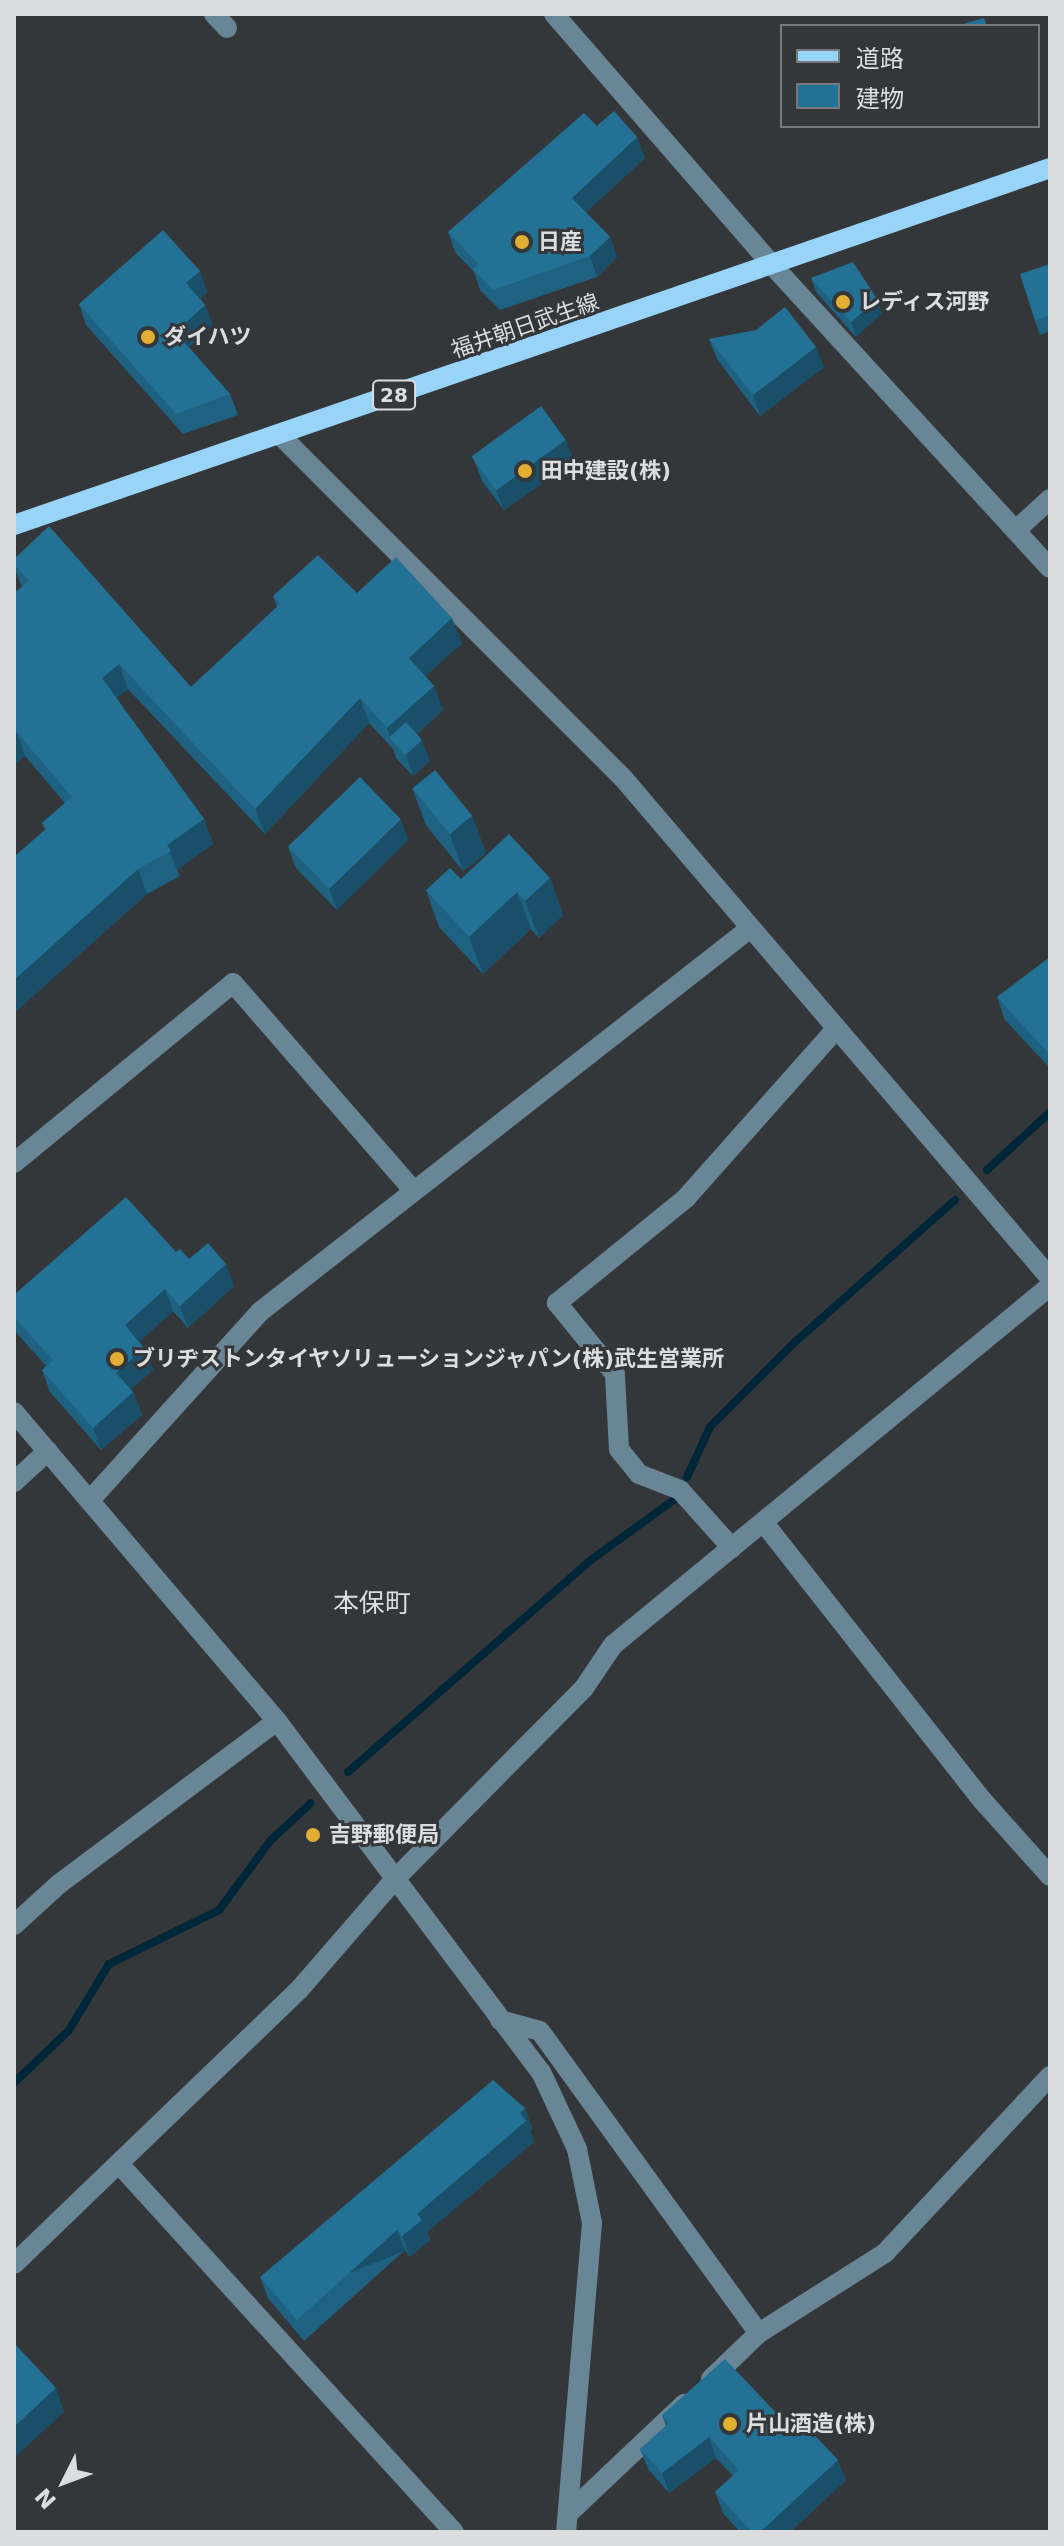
<!DOCTYPE html>
<html>
<head>
<meta charset="utf-8">
<style>
  body { margin:0 }
  #map { position:relative; width:1064px; height:2546px; overflow:hidden; background:#343739; font-family:"DejaVu Sans","Noto Sans JP",sans-serif }
  div>[style] { position:absolute }
  .stream>* { height:8px; margin:-4px; padding:0 4px; transform-origin:4px; border-radius:4px; background:#002639 }
  .minor>* { height:20px; margin:-10px; padding:0 10px; transform-origin:10px; border-radius:10px; background:#698697 }
  .major>* { height:20px; margin:-10px; padding:0 10px; transform-origin:10px; border-radius:10px; background:#97d4f7 }
  .wall>* { inset:0; background:#1f6181 }
  .shaded-wall>* { inset:0; background:#194f69; transform-origin:0 0 }
  .building>* { inset:0; background:#247196; transform-origin:0 0 }
  .dots>* { width:22px; height:22px; translate:-50% -50%; box-sizing:border-box; border:4px solid #343739; border-radius:50% }
  span { translate:-50% -50%; white-space:nowrap; text-align:center; line-height:1.15; -webkit-text-stroke:6px #343739; paint-order:stroke }
  .shield-label span { padding:2px 6px; background:#343739; border:2px solid; border-radius:6px; -webkit-text-stroke-width:0 }
  .shield-label { font-size:20px; color:#dbddde; font-weight:700 }
  .poi-label { font-size:22px; color:#dbddde; font-weight:700 }
  .left { translate:0 -50%; text-align:left }
  .street-label { font-size:22px; color:#dbddde }
  .quarter-label { font-size:26px; color:#dbddde }
  .frame { position:absolute; inset:0; border:16px solid #dbddde; pointer-events:none }
  .legend { position:absolute; left:780px; top:24px; width:260px; height:104px; box-sizing:border-box; background:#343739; border:2px solid #77797b; margin:0; padding:10px 14px; list-style:none; font-size:24px; color:#dbddde }
  .legend li { display:flex; align-items:center; gap:16px; height:40px }
  .legend b { width:40px; border:2px solid #77797b }
  .north { position:absolute; left:24px; top:2442px; width:80px; height:80px; -webkit-text-stroke:6px #343739; paint-order:stroke; rotate:228deg; font-size:22px; font-weight:700; line-height:32px; text-align:center; color:#dbddde }
  .north::after { content:''; display:block; margin:auto; width:28px; height:36px; background:#dbddde; clip-path:polygon(50% 0,100% 100%,50% 72%,0 100%) }
</style>
</head>
<body>
<div id="map">
  <div class="stream">
    <i style="left:987px;top:1170px;width:86px;rotate:-42.6deg"></i>
    <i style="left:687px;top:1477px;width:55px;rotate:-65.3deg"></i>
    <i style="left:710px;top:1427px;width:120px;rotate:-45deg"></i>
    <i style="left:795px;top:1342px;width:214px;rotate:-41.6deg"></i>
    <i style="left:348px;top:1772px;width:322px;rotate:-41.1deg"></i>
    <i style="left:591px;top:1560px;width:104px;rotate:-36deg"></i>
    <i style="left:14px;top:2083px;width:76px;rotate:-43.9deg"></i>
    <i style="left:69px;top:2030px;width:77px;rotate:-58.8deg"></i>
    <i style="left:109px;top:1964px;width:123px;rotate:-26.1deg"></i>
    <i style="left:219px;top:1910px;width:87px;rotate:-53.4deg"></i>
    <i style="left:271px;top:1840px;width:54px;rotate:-42.8deg"></i>
  </div>
  <div class="minor">
    <i style="left:214px;top:14px;width:19px;rotate:47deg"></i>
    <i style="left:554px;top:14px;width:335px;rotate:49deg"></i>
    <i style="left:774px;top:267px;width:408px;rotate:47.5deg"></i>
    <i style="left:279px;top:434px;width:486px;rotate:45deg"></i>
    <i style="left:623px;top:778px;width:658px;rotate:49.5deg"></i>
    <i style="left:1016px;top:530px;width:46px;rotate:-42.4deg"></i>
    <i style="left:14px;top:1163px;width:283px;rotate:-39.4deg"></i>
    <i style="left:233px;top:983px;width:273px;rotate:49deg"></i>
    <i style="left:14px;top:1412px;width:406px;rotate:49.6deg"></i>
    <i style="left:277px;top:1721px;width:439px;rotate:53.1deg"></i>
    <i style="left:541px;top:2072px;width:85px;rotate:64.9deg"></i>
    <i style="left:577px;top:2149px;width:76px;rotate:78.5deg"></i>
    <i style="left:592px;top:2223px;width:310px;rotate:94.8deg"></i>
    <i style="left:14px;top:1482px;width:46px;rotate:-42.4deg"></i>
    <i style="left:91px;top:1499px;width:253px;rotate:-47.9deg"></i>
    <i style="left:261px;top:1311px;width:618px;rotate:-38.04deg"></i>
    <i style="left:764px;top:1523px;width:354px;rotate:51.8deg"></i>
    <i style="left:983px;top:1801px;width:101px;rotate:48.2deg"></i>
    <i style="left:732px;top:1548px;width:78px;rotate:-131.9deg"></i>
    <i style="left:680px;top:1490px;width:44px;rotate:-158.7deg"></i>
    <i style="left:639px;top:1474px;width:32px;rotate:-129deg"></i>
    <i style="left:619px;top:1449px;width:75px;rotate:-93.1deg"></i>
    <i style="left:615px;top:1374px;width:92px;rotate:-129.2deg"></i>
    <i style="left:557px;top:1303px;width:166px;rotate:-39.1deg"></i>
    <i style="left:686px;top:1198px;width:225px;rotate:-48.4deg"></i>
    <i style="left:14px;top:1925px;width:61px;rotate:-42.3deg"></i>
    <i style="left:59px;top:1884px;width:272px;rotate:-36.8deg"></i>
    <i style="left:500px;top:2020px;width:41px;rotate:15.4deg"></i>
    <i style="left:540px;top:2031px;width:373px;rotate:54.1deg"></i>
    <i style="left:120px;top:2165px;width:496px;rotate:47.7deg"></i>
    <i style="left:14px;top:2264px;width:394px;rotate:-43.9deg"></i>
    <i style="left:298px;top:1991px;width:150px;rotate:-49.1deg"></i>
    <i style="left:396px;top:1878px;width:267px;rotate:-45.3deg"></i>
    <i style="left:584px;top:1688px;width:52px;rotate:-56deg"></i>
    <i style="left:613px;top:1645px;width:566px;rotate:-39.4deg"></i>
    <i style="left:711px;top:2379px;width:66px;rotate:-43.8deg"></i>
    <i style="left:759px;top:2333px;width:149px;rotate:-32.4deg"></i>
    <i style="left:885px;top:2253px;width:242px;rotate:-47deg"></i>
    <i style="left:571px;top:2511px;width:156px;rotate:-43.4deg"></i>
  </div>
  <div class="major">
    <i style="left:14px;top:525px;width:1096px;rotate:-19.01deg"></i>
  </div>
  <div class="wall">
    <i style="clip-path:polygon(597px 126px,637px 137px,645px 158px,586px 212px,610px 237px,617px 257px,597px 277px,500px 310px,480px 290px,474px 272px,455px 252px,448px 232px)"></i>
    <i style="clip-path:polygon(1050px 264px,1050px 331px,1040px 335px,1035px 321px)"></i>
    <i style="clip-path:polygon(200px 271px,207px 292px,200px 299px,205px 305px,213px 325px,189px 347px,230px 394px,238px 415px,183px 434px,86px 325px,79px 304px)"></i>
    <i style="clip-path:polygon(811px 278px,882px 313px,856px 337px,816px 292px)"></i>
    <i style="clip-path:polygon(709px 339px,824px 367px,760px 416px,717px 359px)"></i>
    <i style="clip-path:polygon(474px 460px,574px 461px,504px 510px,482px 481px)"></i>
    <i style="clip-path:polygon(14px 559px,191px 687px,277px 607px,273px 596px,357px 593px,462px 643px,425px 676px,434px 686px,443px 710px,417px 734px,430px 761px,413px 776px,396px 758px,393px 749px,369px 723px,265px 834px,128px 689px,116px 698px,204px 819px,213px 844px,177px 870px,180px 876px,147px 894px,14px 1013px,14px 857px,45px 830px,42px 823px,65px 803px,25px 756px,14px 765px,14px 593px,22px 587px,14px 568px)"></i>
    <i style="clip-path:polygon(412px 788px,472px 816px,486px 853px,463px 871px,426px 825px)"></i>
    <i style="clip-path:polygon(408px 840px,337px 910px,296px 868px,288px 847px)"></i>
    <i style="clip-path:polygon(550px 878px,563px 915px,539px 938px,531px 929px,483px 974px,439px 927px,426px 890px,461px 879px)"></i>
    <i style="clip-path:polygon(1050px 957px,1050px 1068px,1005px 1020px,997px 997px)"></i>
    <i style="clip-path:polygon(176px 1252px,234px 1286px,188px 1328px,173px 1311px,139px 1342px,144px 1348px,153px 1370px,131px 1389px,133px 1392px,142px 1415px,101px 1450px,50px 1392px,42px 1370px,46px 1366px,14px 1330px,14px 1295px)"></i>
    <i style="clip-path:polygon(525px 2108px,532px 2129px,530px 2131px,534px 2142px,427px 2232px,430px 2240px,410px 2257px,405px 2250px,304px 2341px,268px 2298px,260px 2277px)"></i>
    <i style="clip-path:polygon(662px 2415px,782px 2419px,802px 2432px,846px 2480px,790px 2532px,740px 2532px,723px 2513px,715px 2492px,733px 2476px,716px 2458px,669px 2493px,648px 2469px,640px 2449px,666px 2426px)"></i>
  </div>
  <div class="shaded-wall">
    <i style="clip-path:polygon(637px 137px,645px 158px,580px 218px,572px 198px)"></i>
    <i style="clip-path:polygon(610px 237px,617px 257px,597px 277px,590px 256px)"></i>
    <i style="clip-path:polygon(200px 271px,207px 292px,194px 304px,186px 283px)"></i>
    <i style="clip-path:polygon(877px 299px,882px 313px,856px 337px,851px 322px)"></i>
    <i style="clip-path:polygon(205px 305px,213px 325px,183px 352px,175px 332px)"></i>
    <i style="clip-path:polygon(816px 347px,824px 367px,760px 416px,753px 395px)"></i>
    <i style="clip-path:polygon(566px 440px,574px 461px,504px 510px,496px 490px)"></i>
    <i style="clip-path:polygon(452px 618px,462px 643px,418px 683px,409px 658px)"></i>
    <i style="clip-path:polygon(119px 664px,128px 689px,111px 703px,102px 678px)"></i>
    <i style="clip-path:polygon(434px 686px,443px 710px,400px 749px,392px 741px,387px 728px)"></i>
    <i style="clip-path:polygon(360px 698px,369px 723px,265px 834px,255px 809px)"></i>
    <i style="clip-path:polygon(16px 731px,25px 756px,14px 765px,14px 733px)"></i>
    <i style="clip-path:polygon(422px 740px,430px 761px,413px 776px,406px 755px)"></i>
    <i style="clip-path:polygon(472px 816px,486px 853px,463px 871px,450px 834px)"></i>
    <i style="clip-path:polygon(204px 819px,213px 844px,177px 870px,167px 845px)"></i>
    <i style="clip-path:polygon(401px 820px,408px 840px,337px 910px,329px 889px)"></i>
    <i style="clip-path:polygon(138px 869px,147px 894px,14px 1013px,14px 980px)"></i>
    <i style="clip-path:polygon(550px 878px,563px 915px,539px 938px,525px 901px)"></i>
    <i style="clip-path:polygon(517px 892px,531px 929px,483px 974px,469px 937px)"></i>
    <i style="clip-path:polygon(226px 1264px,234px 1286px,188px 1328px,180px 1306px)"></i>
    <i style="clip-path:polygon(165px 1289px,173px 1311px,133px 1348px,125px 1325px)"></i>
    <i style="clip-path:polygon(144px 1348px,153px 1370px,124px 1395px,116px 1373px)"></i>
    <i style="clip-path:polygon(133px 1392px,142px 1415px,101px 1450px,93px 1428px)"></i>
    <i style="clip-path:polygon(525px 2108px,532px 2129px,530px 2131px,534px 2142px,427px 2232px,430px 2240px,410px 2257px,402px 2236px,417px 2214px)"></i>
    <i style="left:397px;top:2230px;width:22px;height:135px;rotate:68deg"></i>
    <i style="clip-path:polygon(56px 2388px,64px 2412px,14px 2458px,14px 2427px)"></i>
    <i style="clip-path:polygon(709px 2437px,716px 2458px,669px 2493px,662px 2473px)"></i>
    <i style="clip-path:polygon(838px 2460px,846px 2480px,790px 2532px,760px 2532px)"></i>
  </div>
  <div class="building">
    <i style="clip-path:polygon(984px 18px,987px 26px,956px 26px)"></i>
    <i style="clip-path:polygon(614px 111px,637px 137px,572px 198px,610px 237px,590px 256px,493px 290px,473px 269px,479px 264px,448px 232px,584px 113px,597px 126px)"></i>
    <i style="clip-path:polygon(163px 230px,200px 271px,186px 283px,205px 305px,175px 332px,230px 394px,176px 414px,79px 304px)"></i>
    <i style="clip-path:polygon(853px 262px,877px 299px,851px 322px,811px 278px)"></i>
    <i style="clip-path:polygon(1050px 264px,1050px 315px,1035px 321px,1020px 274px)"></i>
    <i style="clip-path:polygon(785px 307px,816px 347px,753px 395px,709px 339px,756px 330px)"></i>
    <i style="left:541px;top:406px;width:42px;height:86px;rotate:54deg"></i>
    <i style="clip-path:polygon(49px 526px,191px 687px,280px 604px,273px 596px,318px 555px,357px 593px,396px 557px,452px 618px,409px 658px,434px 686px,387px 728px,360px 698px,255px 809px,119px 664px,102px 678px,204px 819px,167px 845px,171px 851px,138px 869px,14px 980px,14px 857px,47px 828px,42px 823px,72px 797px,16px 731px,14px 733px,14px 593px,29px 581px,14px 564px,14px 559px)"></i>
    <i style="left:406px;top:722px;width:24px;height:23px;rotate:48deg"></i>
    <i style="left:435px;top:770px;width:59px;height:29px;rotate:51deg"></i>
    <i style="left:360px;top:777px;width:59px;height:100px;rotate:46deg"></i>
    <i style="clip-path:polygon(509px 834px,550px 878px,525px 901px,517px 892px,469px 937px,426px 890px,450px 868px,461px 879px)"></i>
    <i style="clip-path:polygon(1050px 957px,1050px 1055px,997px 997px)"></i>
    <i style="clip-path:polygon(126px 1197px,176px 1252px,180px 1249px,189px 1259px,208px 1243px,226px 1264px,180px 1306px,165px 1289px,125px 1325px,144px 1348px,116px 1373px,133px 1392px,93px 1428px,42px 1370px,53px 1360px,14px 1317px,14px 1295px)"></i>
    <i style="clip-path:polygon(493px 2080px,525px 2108px,520px 2113px,526px 2121px,417px 2214px,422px 2220px,402px 2236px,397px 2230px,297px 2320px,260px 2277px)"></i>
    <i style="clip-path:polygon(14px 2343px,56px 2388px,14px 2427px)"></i>
    <i style="clip-path:polygon(725px 2359px,782px 2419px,787px 2415px,802px 2432px,807px 2427px,838px 2460px,760px 2532px,752px 2532px,715px 2492px,739px 2470px,709px 2437px,662px 2473px,640px 2449px,669px 2423px,662px 2415px)"></i>
  </div>
  <div class="dots">
    <i style="left:522px;top:242px;background:#e2af34"></i>
    <i style="left:843px;top:302px;background:#e2af34"></i>
    <i style="left:148px;top:337px;background:#e2af34"></i>
    <i style="left:525px;top:471px;background:#e2af34"></i>
    <i style="left:117px;top:1359px;background:#e2af34"></i>
    <i style="left:313px;top:1835px;background:#e2af34"></i>
    <i style="left:730px;top:2424px;background:#e2af34"></i>
  </div>
  <div class="shield-label">
    <span style="left:394px;top:395px">28</span>
  </div>
  <div class="poi-label">
    <span class="left" style="left:538px;top:242px">日産</span>
    <span class="left" style="left:859px;top:302px">レディス河野</span>
    <span class="left" style="left:164px;top:337px">ダイハツ</span>
    <span class="left" style="left:541px;top:471px">田中建設(株)</span>
    <span class="left" style="left:133px;top:1359px">ブリヂストンタイヤソリューションジャパン(株)武生営業所</span>
    <span class="left" style="left:329px;top:1835px">吉野郵便局</span>
    <span class="left" style="left:746px;top:2424px">片山酒造(株)</span>
  </div>
  <div class="street-label">
    <span style="left:525px;top:326px;rotate:-19deg">福井朝日武生線</span>
  </div>
  <div class="quarter-label">
    <span style="left:372px;top:1604px">本保町</span>
  </div>
  <div class="frame"></div>
  <ul class="legend">
  <li><b style="height:10px;background:#97d4f7"></b>道路</li>
  <li><b style="height:22px;background:#247196"></b>建物</li>
  </ul>
  <div class="north">N</div>
</div>
</body>
</html>
